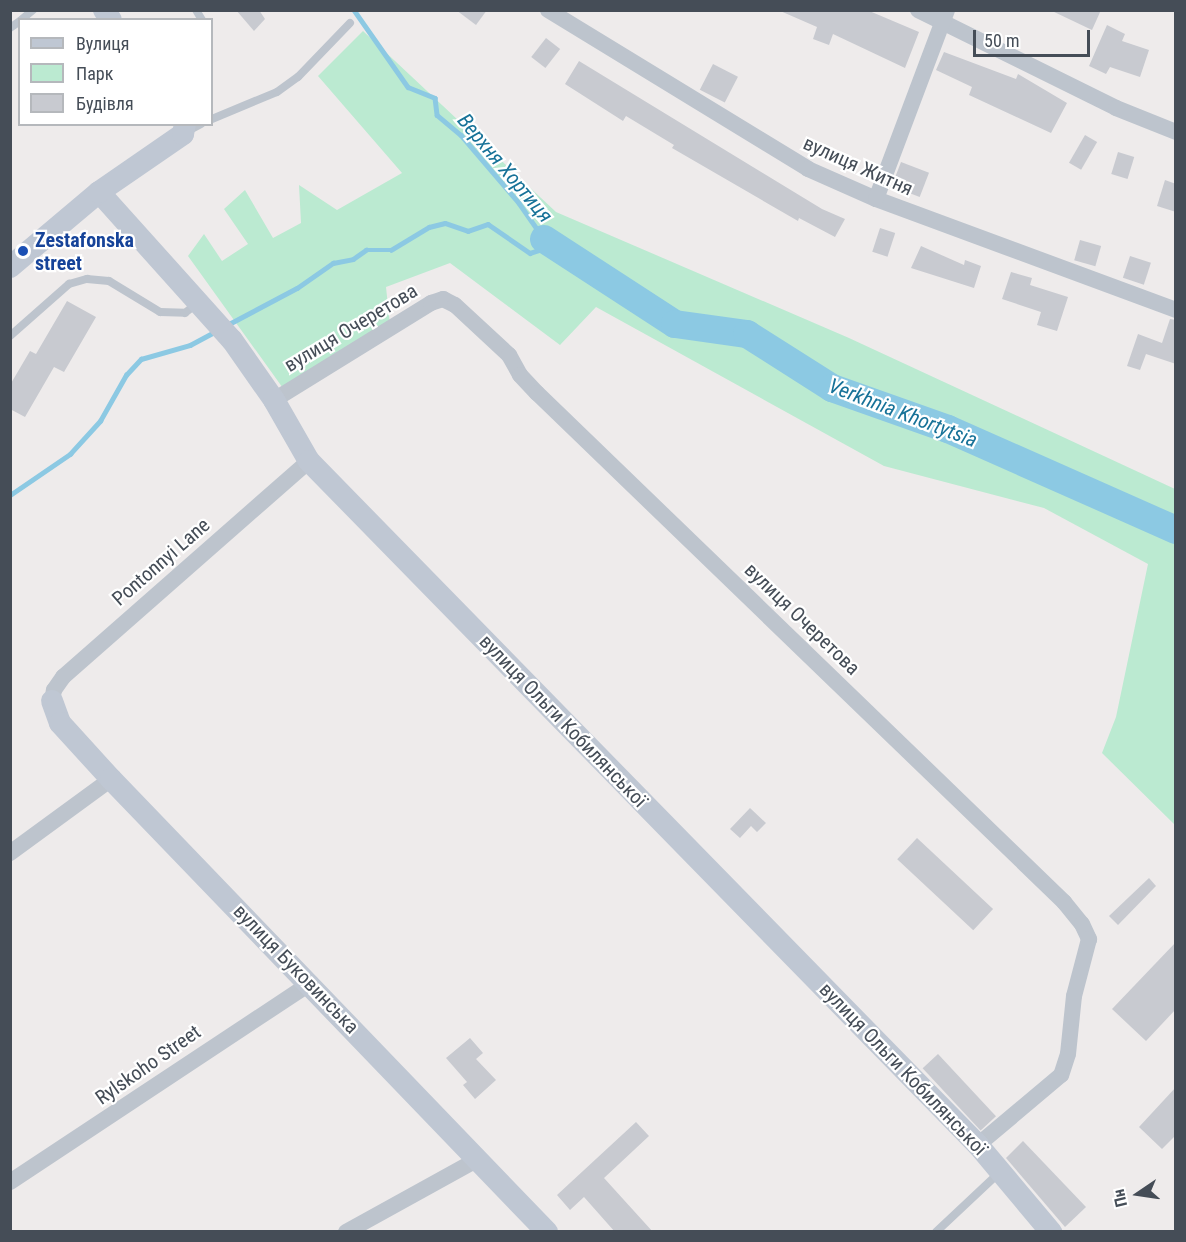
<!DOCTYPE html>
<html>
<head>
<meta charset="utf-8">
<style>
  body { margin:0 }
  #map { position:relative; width:1186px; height:1242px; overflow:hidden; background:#eeebeb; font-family:"Roboto Condensed",sans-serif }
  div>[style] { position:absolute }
  .green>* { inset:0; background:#bbead1 }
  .stream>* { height:4.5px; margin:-2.25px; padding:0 2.25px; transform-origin:2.25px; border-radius:2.25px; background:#8cc9e3 }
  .river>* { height:28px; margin:-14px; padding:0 14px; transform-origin:14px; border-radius:14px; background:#8cc9e3 }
  .building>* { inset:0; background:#c8cad0; transform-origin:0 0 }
  .lane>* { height:8px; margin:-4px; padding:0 4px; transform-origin:4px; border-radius:4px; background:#bdc4cd }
  .street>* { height:16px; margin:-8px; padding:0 8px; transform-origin:8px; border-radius:8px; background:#bdc4cd }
  .secondary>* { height:22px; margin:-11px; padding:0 11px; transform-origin:11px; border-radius:11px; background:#bfc7d3 }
  .dots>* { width:16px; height:16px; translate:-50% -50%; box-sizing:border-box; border:3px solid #fff; border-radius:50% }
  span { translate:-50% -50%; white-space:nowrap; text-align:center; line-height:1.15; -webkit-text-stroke:4.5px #fff; paint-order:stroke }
  .street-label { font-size:20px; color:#454d57 }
  .transit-label { font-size:20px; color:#164399; font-weight:700 }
  .left { translate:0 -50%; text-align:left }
  .water-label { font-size:21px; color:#177298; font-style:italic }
  .frame { position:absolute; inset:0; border:12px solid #454d57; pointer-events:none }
  .legend { position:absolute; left:18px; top:18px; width:195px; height:108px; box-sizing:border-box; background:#fff; border:2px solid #b5b8bc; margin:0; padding:8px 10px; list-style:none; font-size:18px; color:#454d57 }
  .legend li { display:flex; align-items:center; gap:12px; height:30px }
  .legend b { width:30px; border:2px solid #b5b8bc }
  .north { position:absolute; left:1108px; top:1164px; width:60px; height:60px; -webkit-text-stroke:4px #fff; paint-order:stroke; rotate:257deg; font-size:16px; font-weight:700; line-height:24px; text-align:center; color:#454d57 }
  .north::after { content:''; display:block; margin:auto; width:21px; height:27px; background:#454d57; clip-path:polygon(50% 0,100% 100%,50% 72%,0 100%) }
  .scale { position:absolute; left:973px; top:30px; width:117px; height:27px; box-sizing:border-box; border:3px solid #454d57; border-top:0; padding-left:8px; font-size:18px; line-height:21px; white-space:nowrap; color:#454d57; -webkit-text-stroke:4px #fff; paint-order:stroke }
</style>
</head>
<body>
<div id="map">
  <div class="green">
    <i style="clip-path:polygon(363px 31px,556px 212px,849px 338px,1175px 489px,1175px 825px,1102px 753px,1116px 717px,1148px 564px,1044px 508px,884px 466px,596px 307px,560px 345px,450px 263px,386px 287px,390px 325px,285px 391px,188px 256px,204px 234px,222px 261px,248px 244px,224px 209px,245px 190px,273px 238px,301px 223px,299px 185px,337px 210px,402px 173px,318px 76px)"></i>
  </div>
  <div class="stream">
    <i style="left:354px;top:10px;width:94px;rotate:55deg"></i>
    <i style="left:408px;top:87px;width:29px;rotate:22deg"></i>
    <i style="left:435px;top:98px;width:17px;rotate:83deg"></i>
    <i style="left:437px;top:115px;width:31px;rotate:40deg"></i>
    <i style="left:461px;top:135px;width:89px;rotate:49.5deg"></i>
    <i style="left:519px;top:203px;width:44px;rotate:55.2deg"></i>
    <i style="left:227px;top:325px;width:79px;rotate:-27.9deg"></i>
    <i style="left:297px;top:288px;width:44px;rotate:-34.8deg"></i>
    <i style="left:333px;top:263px;width:20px;rotate:-11deg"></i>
    <i style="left:353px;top:259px;width:16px;rotate:-35deg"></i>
    <i style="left:366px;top:250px;width:25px"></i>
    <i style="left:391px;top:250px;width:44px;rotate:-31.2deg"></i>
    <i style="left:429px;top:227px;width:16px;rotate:-14deg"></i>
    <i style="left:445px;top:223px;width:24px;rotate:19deg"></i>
    <i style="left:468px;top:231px;width:21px;rotate:-19deg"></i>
    <i style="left:488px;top:224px;width:51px;rotate:34.6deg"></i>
    <i style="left:530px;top:253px;width:25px;rotate:-18deg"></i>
    <i style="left:10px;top:495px;width:73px;rotate:-34.3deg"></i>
    <i style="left:70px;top:454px;width:45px;rotate:-47.7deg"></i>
    <i style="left:100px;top:421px;width:53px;rotate:-60.5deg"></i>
    <i style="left:126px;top:375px;width:22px;rotate:-47deg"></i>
    <i style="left:141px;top:359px;width:51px;rotate:-15.9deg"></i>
    <i style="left:190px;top:345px;width:27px;rotate:-28deg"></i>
  </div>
  <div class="river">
    <i style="left:544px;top:239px;width:156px;rotate:33deg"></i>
    <i style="left:675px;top:324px;width:73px;rotate:7.9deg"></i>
    <i style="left:747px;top:334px;width:101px;rotate:32.4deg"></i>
    <i style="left:832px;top:388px;width:123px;rotate:19.5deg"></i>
    <i style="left:948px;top:429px;width:249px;rotate:23.9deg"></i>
  </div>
  <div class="building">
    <i style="clip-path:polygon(236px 10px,259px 10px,265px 19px,254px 31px)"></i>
    <i style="clip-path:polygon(456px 10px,487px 10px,476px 25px)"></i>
    <i style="clip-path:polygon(778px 10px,867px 10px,919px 32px,905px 68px,833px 34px,829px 45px,813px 39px,817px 27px)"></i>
    <i style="clip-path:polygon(1050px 10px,1101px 10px,1092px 30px)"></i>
    <i style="clip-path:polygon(1107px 25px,1125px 34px,1122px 41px,1149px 50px,1140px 77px,1110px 67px,1106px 74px,1089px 66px)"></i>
    <i style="left:546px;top:38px;width:18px;height:24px;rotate:38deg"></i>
    <i style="clip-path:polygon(944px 52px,1016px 79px,1018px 74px,1067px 103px,1051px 133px,969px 95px,972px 87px,936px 70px)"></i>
    <i style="clip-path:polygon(579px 61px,822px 209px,845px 219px,835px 237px,799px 218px,798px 221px,672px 148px,674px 145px,626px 116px,623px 121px,565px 84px)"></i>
    <i style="left:713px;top:64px;width:28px;height:29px;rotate:27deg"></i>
    <i style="left:1085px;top:135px;width:14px;height:32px;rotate:30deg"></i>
    <i style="left:1118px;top:152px;width:17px;height:23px;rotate:17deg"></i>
    <i style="left:901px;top:162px;width:30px;height:26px;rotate:21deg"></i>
    <i style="clip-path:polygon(1165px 180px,1176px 184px,1176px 212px,1157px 206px)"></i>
    <i style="left:880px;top:228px;width:16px;height:25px;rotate:18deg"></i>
    <i style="left:1080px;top:240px;width:22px;height:21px;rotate:16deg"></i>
    <i style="clip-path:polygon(921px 246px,964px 265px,965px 260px,981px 266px,974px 288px,911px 268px)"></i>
    <i style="left:1130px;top:256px;width:22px;height:23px;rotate:18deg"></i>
    <i style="clip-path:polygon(1011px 272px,1032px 278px,1030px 285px,1068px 297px,1057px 331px,1037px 325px,1041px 312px,1002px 299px)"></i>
    <i style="clip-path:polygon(67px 301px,96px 317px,64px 372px,54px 367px,25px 417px,10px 409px,10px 385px,30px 351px,36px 354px)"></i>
    <i style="clip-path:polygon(1170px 319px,1176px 320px,1176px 364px,1146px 354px,1140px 370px,1127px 366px,1138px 334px,1162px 343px)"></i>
    <i style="clip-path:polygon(750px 808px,766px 823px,757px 832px,751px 826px,740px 838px,730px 829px)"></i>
    <i style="left:917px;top:838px;width:104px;height:29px;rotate:43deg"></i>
    <i style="clip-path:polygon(1149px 878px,1156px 886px,1118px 925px,1109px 916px)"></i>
    <i style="clip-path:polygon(1176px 942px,1176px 1009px,1146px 1041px,1112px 1009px)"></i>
    <i style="clip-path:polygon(470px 1038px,483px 1053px,476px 1059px,496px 1080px,475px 1099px,463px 1085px,467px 1082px,446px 1058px)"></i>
    <i style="left:938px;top:1054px;width:85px;height:21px;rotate:47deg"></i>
    <i style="clip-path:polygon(1176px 1087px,1176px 1135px,1162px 1149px,1139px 1127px)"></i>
    <i style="clip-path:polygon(636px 1122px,649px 1136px,604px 1178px,653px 1232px,615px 1232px,584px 1197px,570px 1210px,557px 1195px)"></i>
    <i style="clip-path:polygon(1023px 1141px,1086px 1207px,1065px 1227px,1006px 1158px)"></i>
  </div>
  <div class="lane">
    <i style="left:196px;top:10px;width:12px;rotate:59deg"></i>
    <i style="left:21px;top:20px;width:16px;rotate:-40deg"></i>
    <i style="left:10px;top:28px;width:12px;rotate:-35deg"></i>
    <i style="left:212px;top:119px;width:70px;rotate:-22.6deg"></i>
    <i style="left:277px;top:92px;width:26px;rotate:-36deg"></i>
    <i style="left:298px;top:77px;width:75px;rotate:-46.1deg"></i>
    <i style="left:186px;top:132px;width:17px;rotate:-28deg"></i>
    <i style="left:10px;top:336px;width:79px;rotate:-41.4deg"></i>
    <i style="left:69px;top:284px;width:19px;rotate:-16deg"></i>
    <i style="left:87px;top:279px;width:22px;rotate:5deg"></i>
    <i style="left:109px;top:281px;width:60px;rotate:31.3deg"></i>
    <i style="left:160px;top:312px;width:25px;rotate:2deg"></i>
    <i style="left:185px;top:313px;width:14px;rotate:-39deg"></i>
    <i style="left:936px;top:1232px;width:88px;rotate:-43.2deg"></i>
  </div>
  <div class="street">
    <i style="left:548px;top:10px;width:305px;rotate:31.4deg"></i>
    <i style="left:808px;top:169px;width:74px;rotate:23.8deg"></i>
    <i style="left:876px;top:199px;width:320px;rotate:20.3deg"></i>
    <i style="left:918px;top:10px;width:221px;rotate:26.3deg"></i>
    <i style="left:1116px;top:108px;width:65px;rotate:21.8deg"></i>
    <i style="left:876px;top:199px;width:202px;rotate:-69.4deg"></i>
    <i style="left:274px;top:400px;width:185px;rotate:-31.7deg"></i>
    <i style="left:431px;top:303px;width:13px;rotate:-18deg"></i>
    <i style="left:443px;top:299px;width:13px;rotate:27deg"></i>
    <i style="left:455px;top:305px;width:74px;rotate:42.8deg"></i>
    <i style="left:509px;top:355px;width:23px;rotate:61deg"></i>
    <i style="left:520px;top:375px;width:25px;rotate:47deg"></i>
    <i style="left:537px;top:393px;width:733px;rotate:44deg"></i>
    <i style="left:1064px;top:902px;width:28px;rotate:51deg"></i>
    <i style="left:1082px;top:924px;width:17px;rotate:65deg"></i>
    <i style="left:1089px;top:939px;width:59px;rotate:104.7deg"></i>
    <i style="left:1074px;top:996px;width:58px;rotate:95.9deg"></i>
    <i style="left:1068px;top:1054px;width:22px;rotate:108deg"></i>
    <i style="left:1061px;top:1075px;width:109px;rotate:139.9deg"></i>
    <i style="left:52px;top:701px;width:11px;rotate:-80deg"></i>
    <i style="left:54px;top:690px;width:16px;rotate:-55deg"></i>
    <i style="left:63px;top:677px;width:327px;rotate:-41.3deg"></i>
    <i style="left:10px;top:853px;width:125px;rotate:-36.2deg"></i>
    <i style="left:10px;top:1182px;width:361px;rotate:-33.5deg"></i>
    <i style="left:346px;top:1232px;width:151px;rotate:-28.9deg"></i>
  </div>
  <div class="secondary">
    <i style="left:104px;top:10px;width:12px;rotate:55deg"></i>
    <i style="left:99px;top:192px;width:199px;rotate:48.1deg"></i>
    <i style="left:232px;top:340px;width:73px;rotate:55deg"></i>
    <i style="left:274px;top:400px;width:70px;rotate:60.2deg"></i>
    <i style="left:309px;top:461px;width:957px;rotate:45.64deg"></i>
    <i style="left:978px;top:1145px;width:114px;rotate:50deg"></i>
    <i style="left:10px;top:267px;width:116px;rotate:-40.1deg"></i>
    <i style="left:99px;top:192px;width:102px;rotate:-34.6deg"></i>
    <i style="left:183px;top:134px;width:10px;rotate:-79deg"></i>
    <i style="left:52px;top:701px;width:23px;rotate:70deg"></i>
    <i style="left:60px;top:723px;width:76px;rotate:47.7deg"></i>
    <i style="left:111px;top:779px;width:629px;rotate:46.1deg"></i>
  </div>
  <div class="dots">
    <i style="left:23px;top:251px;background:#1a4fb4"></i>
  </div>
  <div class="street-label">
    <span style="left:858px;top:166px;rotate:24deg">вулиця Житня</span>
    <span style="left:351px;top:328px;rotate:-31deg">вулиця Очеретова</span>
    <span style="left:161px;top:562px;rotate:-41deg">Pontonnyi Lane</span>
    <span style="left:802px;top:619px;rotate:44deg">вулиця Очеретова</span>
    <span style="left:563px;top:721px;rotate:46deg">вулиця Ольги Кобилянської</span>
    <span style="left:296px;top:969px;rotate:46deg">вулиця Буковинська</span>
    <span style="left:148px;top:1065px;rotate:-35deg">Rylskoho Street</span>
    <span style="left:903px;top:1069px;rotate:46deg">вулиця Ольги Кобилянської</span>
  </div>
  <div class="transit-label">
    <span class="left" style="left:35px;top:252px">Zestafonska<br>street</span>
  </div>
  <div class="water-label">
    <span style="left:505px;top:168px;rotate:50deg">Верхня Хортиця</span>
    <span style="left:903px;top:413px;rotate:21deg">Verkhnia Khortytsia</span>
  </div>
  <div class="frame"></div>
  <ul class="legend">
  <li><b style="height:8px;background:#bfc7d3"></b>Вулиця</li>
  <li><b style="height:16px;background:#bbead1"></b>Парк</li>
  <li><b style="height:16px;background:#c8cad0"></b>Будівля</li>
  </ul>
  <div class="north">Пн</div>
  <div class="scale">50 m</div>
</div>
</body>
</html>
